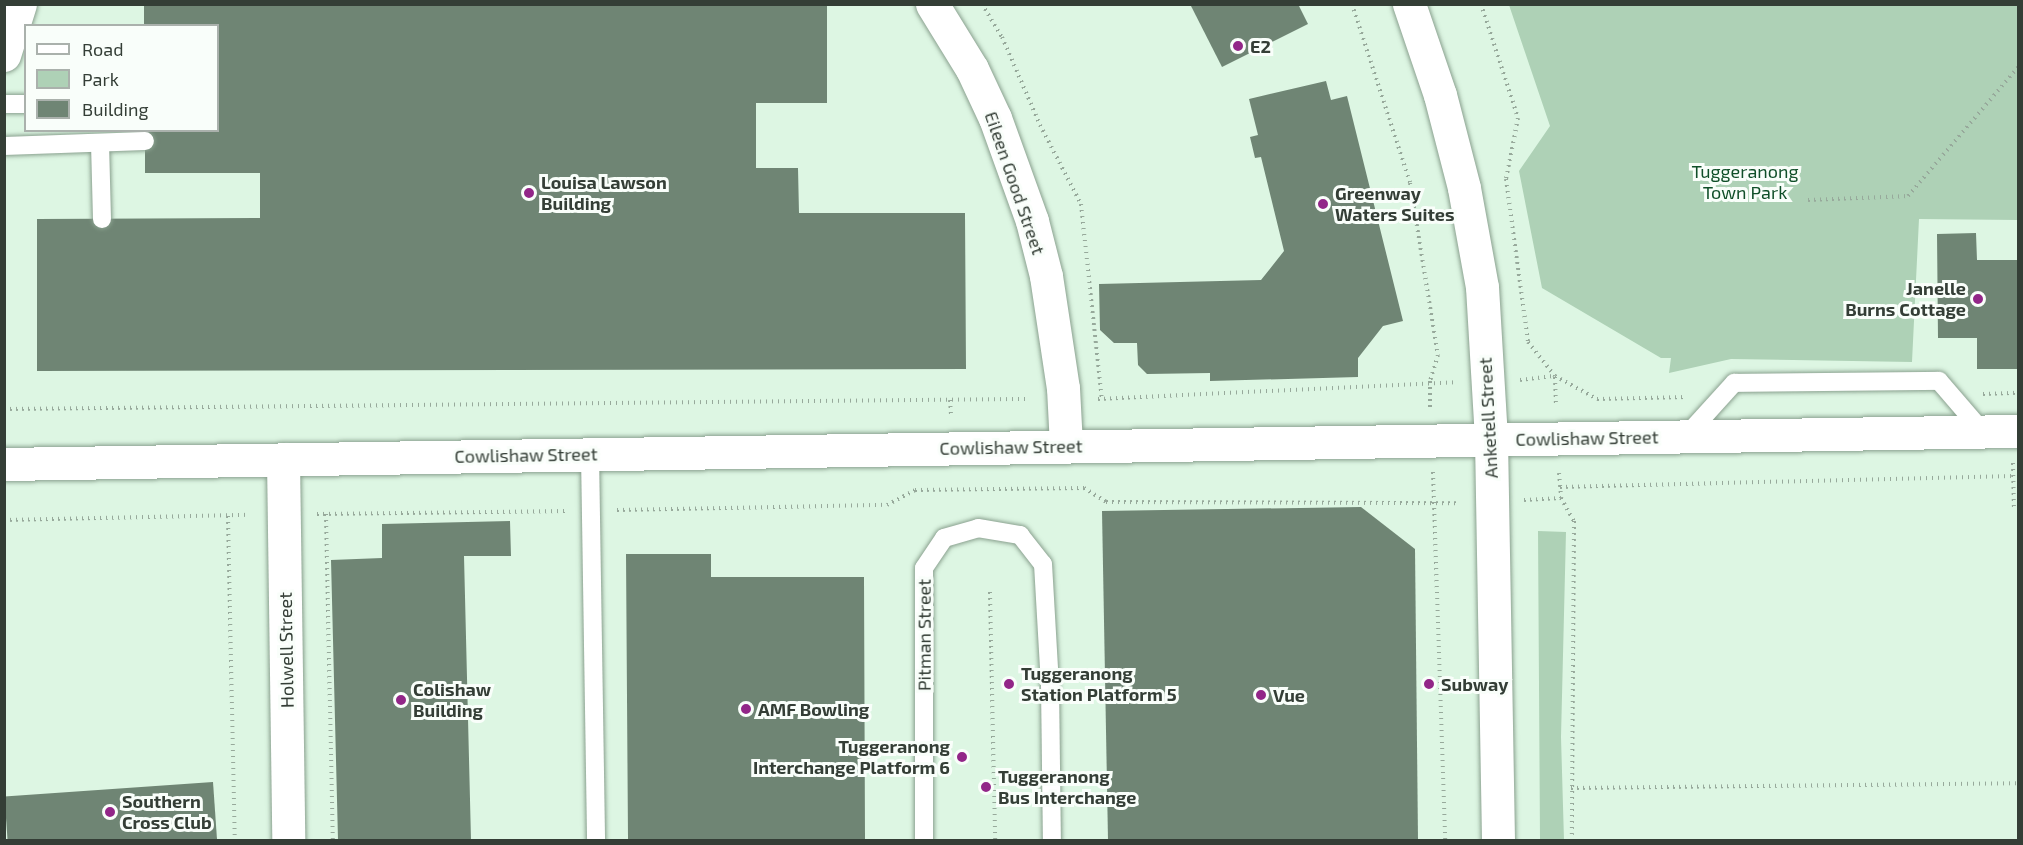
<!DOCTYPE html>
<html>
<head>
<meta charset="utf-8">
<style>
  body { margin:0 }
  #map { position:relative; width:2023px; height:845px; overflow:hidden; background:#ddf6e3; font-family:"Exo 2",sans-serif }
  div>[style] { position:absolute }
  .green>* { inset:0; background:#aed1b6 }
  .building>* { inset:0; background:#6f8574; transform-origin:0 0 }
  .path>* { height:4px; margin-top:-2px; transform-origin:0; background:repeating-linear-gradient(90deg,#97a99b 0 1.5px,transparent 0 6px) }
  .roads { filter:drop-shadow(0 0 2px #8aa18f) drop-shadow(0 0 2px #8aa18f) }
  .service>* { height:18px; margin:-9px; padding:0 9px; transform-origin:9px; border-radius:9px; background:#fff }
  .minor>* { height:33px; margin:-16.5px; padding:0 16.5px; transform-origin:16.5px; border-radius:16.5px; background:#fff }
  .tertiary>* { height:33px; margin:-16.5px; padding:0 16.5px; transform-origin:16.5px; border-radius:16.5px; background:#fff }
  .dots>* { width:16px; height:16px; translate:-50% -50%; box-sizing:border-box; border:3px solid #f9fefa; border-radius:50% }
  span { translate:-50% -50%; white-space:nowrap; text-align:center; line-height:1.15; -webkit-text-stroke:6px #f9fefa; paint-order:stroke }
  .poi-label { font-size:18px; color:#343e36; font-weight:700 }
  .left { translate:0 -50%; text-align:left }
  .right { translate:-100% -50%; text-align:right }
  .park-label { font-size:18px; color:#104f29 }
  .street-label { font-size:18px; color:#343e36 }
  .frame { position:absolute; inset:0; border:6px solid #343e36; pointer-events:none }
  .legend { position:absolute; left:24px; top:24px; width:195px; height:108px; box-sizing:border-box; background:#f9fefa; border:2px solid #aab1ac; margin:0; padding:8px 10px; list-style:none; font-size:18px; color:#343e36 }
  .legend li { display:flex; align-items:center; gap:12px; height:30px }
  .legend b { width:30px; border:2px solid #aab1ac }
</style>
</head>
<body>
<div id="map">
  <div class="green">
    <i style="clip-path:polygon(1509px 5px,2018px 5px,2018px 220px,1919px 219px,1912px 362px,1731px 359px,1669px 373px,1671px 358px,1661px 358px,1542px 288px,1519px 171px,1550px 126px)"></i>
    <i style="clip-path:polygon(1538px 531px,1566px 532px,1561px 737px,1564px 840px,1540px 840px)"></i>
  </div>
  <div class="building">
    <i style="clip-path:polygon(144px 4px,827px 4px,827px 103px,756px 103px,756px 168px,798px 168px,799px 213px,965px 213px,966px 369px,37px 371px,37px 219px,260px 218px,260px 173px,145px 173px,145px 130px,218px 130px,218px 26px,144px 26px)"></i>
    <i style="clip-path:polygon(1190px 4px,1298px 4px,1308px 24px,1222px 67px)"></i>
    <i style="clip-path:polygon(1326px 81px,1331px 100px,1347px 96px,1403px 321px,1383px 326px,1358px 358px,1358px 377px,1210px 381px,1210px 373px,1147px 374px,1138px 365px,1137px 343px,1114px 343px,1100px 330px,1099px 284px,1261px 280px,1284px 251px,1261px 157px,1255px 158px,1250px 137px,1258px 135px,1249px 99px)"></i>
    <i style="clip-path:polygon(1976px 233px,1977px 260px,2018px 260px,2018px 369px,1977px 369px,1977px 338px,1938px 338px,1937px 234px)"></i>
    <i style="clip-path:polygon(1361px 507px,1415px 549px,1418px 840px,1108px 840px,1102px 511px)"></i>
    <i style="clip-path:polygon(510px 521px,511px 556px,464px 556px,471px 840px,338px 840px,331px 560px,382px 558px,382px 524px)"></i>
    <i style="clip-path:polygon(626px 554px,711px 554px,711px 577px,864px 577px,865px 840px,628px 840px)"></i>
    <i style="left:213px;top:782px;width:58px;height:209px;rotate:86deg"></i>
  </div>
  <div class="path">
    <i style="left:982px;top:4px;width:39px;rotate:59deg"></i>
    <i style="left:1002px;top:37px;width:96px;rotate:66.6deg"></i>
    <i style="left:1040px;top:125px;width:89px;rotate:62.6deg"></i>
    <i style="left:1081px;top:204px;width:196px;rotate:83.9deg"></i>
    <i style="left:1352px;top:4px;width:188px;rotate:72deg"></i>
    <i style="left:1410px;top:183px;width:174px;rotate:80.8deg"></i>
    <i style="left:1438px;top:355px;width:27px;rotate:107deg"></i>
    <i style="left:1430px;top:381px;width:27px;rotate:90deg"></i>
    <i style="left:1481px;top:4px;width:120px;rotate:72deg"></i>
    <i style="left:1518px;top:118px;width:62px;rotate:101.1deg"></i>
    <i style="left:1506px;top:179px;width:164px;rotate:82.3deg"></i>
    <i style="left:1528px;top:342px;width:43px;rotate:51.5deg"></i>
    <i style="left:1555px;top:376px;width:48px;rotate:28.7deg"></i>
    <i style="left:1597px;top:399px;width:90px;rotate:-1.3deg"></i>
    <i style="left:1808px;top:200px;width:100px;rotate:-2.3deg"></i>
    <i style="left:1908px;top:196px;width:170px;rotate:-49.5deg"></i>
    <i style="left:1555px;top:377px;width:28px;rotate:88deg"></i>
    <i style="left:1520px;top:380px;width:35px;rotate:-7deg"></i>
    <i style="left:1983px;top:394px;width:35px;rotate:-2deg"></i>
    <i style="left:1098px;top:399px;width:358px;rotate:-2.7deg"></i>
    <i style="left:950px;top:400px;width:14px;rotate:86deg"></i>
    <i style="left:4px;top:409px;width:1026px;rotate:-0.56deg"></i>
    <i style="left:2013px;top:463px;width:46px;rotate:88.8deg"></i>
    <i style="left:1433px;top:472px;width:368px;rotate:88.1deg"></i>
    <i style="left:1559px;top:473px;width:25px;rotate:85deg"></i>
    <i style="left:1561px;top:498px;width:26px;rotate:61deg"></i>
    <i style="left:1574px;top:521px;width:319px;rotate:90.4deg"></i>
    <i style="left:1560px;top:487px;width:453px;rotate:-1.4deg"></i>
    <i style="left:1524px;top:500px;width:37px;rotate:-3deg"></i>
    <i style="left:617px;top:510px;width:270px;rotate:-1.1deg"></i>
    <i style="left:887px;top:505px;width:32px;rotate:-28deg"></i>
    <i style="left:915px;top:490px;width:169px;rotate:-0.7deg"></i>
    <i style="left:1084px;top:488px;width:26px;rotate:32deg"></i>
    <i style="left:1106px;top:502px;width:354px;rotate:0.2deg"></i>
    <i style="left:317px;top:514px;width:248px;rotate:-0.7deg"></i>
    <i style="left:326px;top:514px;width:326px;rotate:88.8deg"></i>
    <i style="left:228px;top:516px;width:324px;rotate:88.8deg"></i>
    <i style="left:4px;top:520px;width:246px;rotate:-1.2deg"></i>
    <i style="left:990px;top:592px;width:248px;rotate:88.8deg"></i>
    <i style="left:1571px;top:788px;width:447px;rotate:-0.6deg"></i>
  </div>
  <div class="roads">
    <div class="service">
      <i style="left:4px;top:104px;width:22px"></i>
      <i style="left:100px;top:143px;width:76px;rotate:88.5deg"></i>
      <i style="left:4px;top:146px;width:141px;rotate:-2deg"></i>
      <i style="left:1686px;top:436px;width:72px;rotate:-47.8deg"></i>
      <i style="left:1734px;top:383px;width:205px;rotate:-0.6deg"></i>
      <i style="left:1939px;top:381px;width:67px;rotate:49.2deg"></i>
      <i style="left:590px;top:454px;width:386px;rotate:89.1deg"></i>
      <i style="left:924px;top:840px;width:272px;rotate:-90deg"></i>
      <i style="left:924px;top:568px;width:36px;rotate:-56deg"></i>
      <i style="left:944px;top:538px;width:35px;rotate:-16deg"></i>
      <i style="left:978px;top:528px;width:43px;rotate:9.5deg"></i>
      <i style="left:1020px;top:535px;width:37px;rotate:52deg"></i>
      <i style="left:1043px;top:564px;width:121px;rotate:86.7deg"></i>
      <i style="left:1050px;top:685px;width:155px;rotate:89.3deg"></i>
    </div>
    <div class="minor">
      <i style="left:932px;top:4px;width:76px;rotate:58.4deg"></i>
      <i style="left:972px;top:69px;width:54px;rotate:64.9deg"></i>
      <i style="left:995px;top:118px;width:109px;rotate:70.2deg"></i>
      <i style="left:1032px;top:221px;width:57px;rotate:75.7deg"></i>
      <i style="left:1046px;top:276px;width:113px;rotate:81.4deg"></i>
      <i style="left:1063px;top:388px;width:58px;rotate:87deg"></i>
      <i style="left:4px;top:55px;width:53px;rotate:-72.6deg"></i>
      <i style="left:283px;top:459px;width:381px;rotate:89.2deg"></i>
      <i style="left:4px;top:464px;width:2014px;rotate:-0.94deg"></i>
    </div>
    <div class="tertiary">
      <i style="left:1409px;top:4px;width:96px;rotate:71.2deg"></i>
      <i style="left:1440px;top:95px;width:96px;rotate:75.5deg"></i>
      <i style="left:1464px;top:188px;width:101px;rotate:79.7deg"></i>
      <i style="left:1482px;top:287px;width:152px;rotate:86.6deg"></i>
      <i style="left:1491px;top:439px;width:401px;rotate:89deg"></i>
    </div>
  </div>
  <div class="dots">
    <i style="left:1238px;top:46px;background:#922688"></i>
    <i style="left:529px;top:193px;background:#922688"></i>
    <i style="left:1323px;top:204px;background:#922688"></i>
    <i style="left:1978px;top:299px;background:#922688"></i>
    <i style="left:1009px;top:684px;background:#922688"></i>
    <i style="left:1429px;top:684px;background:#922688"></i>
    <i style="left:1261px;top:695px;background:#922688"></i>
    <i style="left:401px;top:700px;background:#922688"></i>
    <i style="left:746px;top:709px;background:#922688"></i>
    <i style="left:962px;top:757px;background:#922688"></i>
    <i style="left:986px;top:787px;background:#922688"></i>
    <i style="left:110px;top:812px;background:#922688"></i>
  </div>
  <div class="poi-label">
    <span class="left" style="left:1250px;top:46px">E2</span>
    <span class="left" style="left:541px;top:193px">Louisa Lawson<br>Building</span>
    <span class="left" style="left:1335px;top:204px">Greenway<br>Waters Suites</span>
    <span class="right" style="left:1966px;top:299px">Janelle<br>Burns Cottage</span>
    <span class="left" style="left:1021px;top:684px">Tuggeranong<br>Station Platform 5</span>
    <span class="left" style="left:1441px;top:684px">Subway</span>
    <span class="left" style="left:413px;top:700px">Colishaw<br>Building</span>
    <span class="left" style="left:1273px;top:695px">Vue</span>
    <span class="left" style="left:758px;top:709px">AMF Bowling</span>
    <span class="right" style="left:950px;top:757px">Tuggeranong<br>Interchange Platform 6</span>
    <span class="left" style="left:998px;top:787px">Tuggeranong<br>Bus Interchange</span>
    <span class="left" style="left:122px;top:812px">Southern<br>Cross Club</span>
  </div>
  <div class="park-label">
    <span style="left:1745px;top:182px">Tuggeranong<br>Town Park</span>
  </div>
  <div class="street-label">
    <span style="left:1015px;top:183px;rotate:71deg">Eileen Good Street</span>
    <span style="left:1488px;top:418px;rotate:-93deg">Anketell Street</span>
    <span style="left:1587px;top:438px;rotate:-1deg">Cowlishaw Street</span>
    <span style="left:1011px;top:447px;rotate:-1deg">Cowlishaw Street</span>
    <span style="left:526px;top:455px;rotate:-1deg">Cowlishaw Street</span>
    <span style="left:924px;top:635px;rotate:-90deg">Pitman Street</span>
    <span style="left:286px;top:650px;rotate:-91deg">Holwell Street</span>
  </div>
  <div class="frame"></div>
  <ul class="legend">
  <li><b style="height:8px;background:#fff"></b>Road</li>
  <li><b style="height:16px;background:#aed1b6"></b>Park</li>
  <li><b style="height:16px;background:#6f8574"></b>Building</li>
  </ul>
</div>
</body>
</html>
